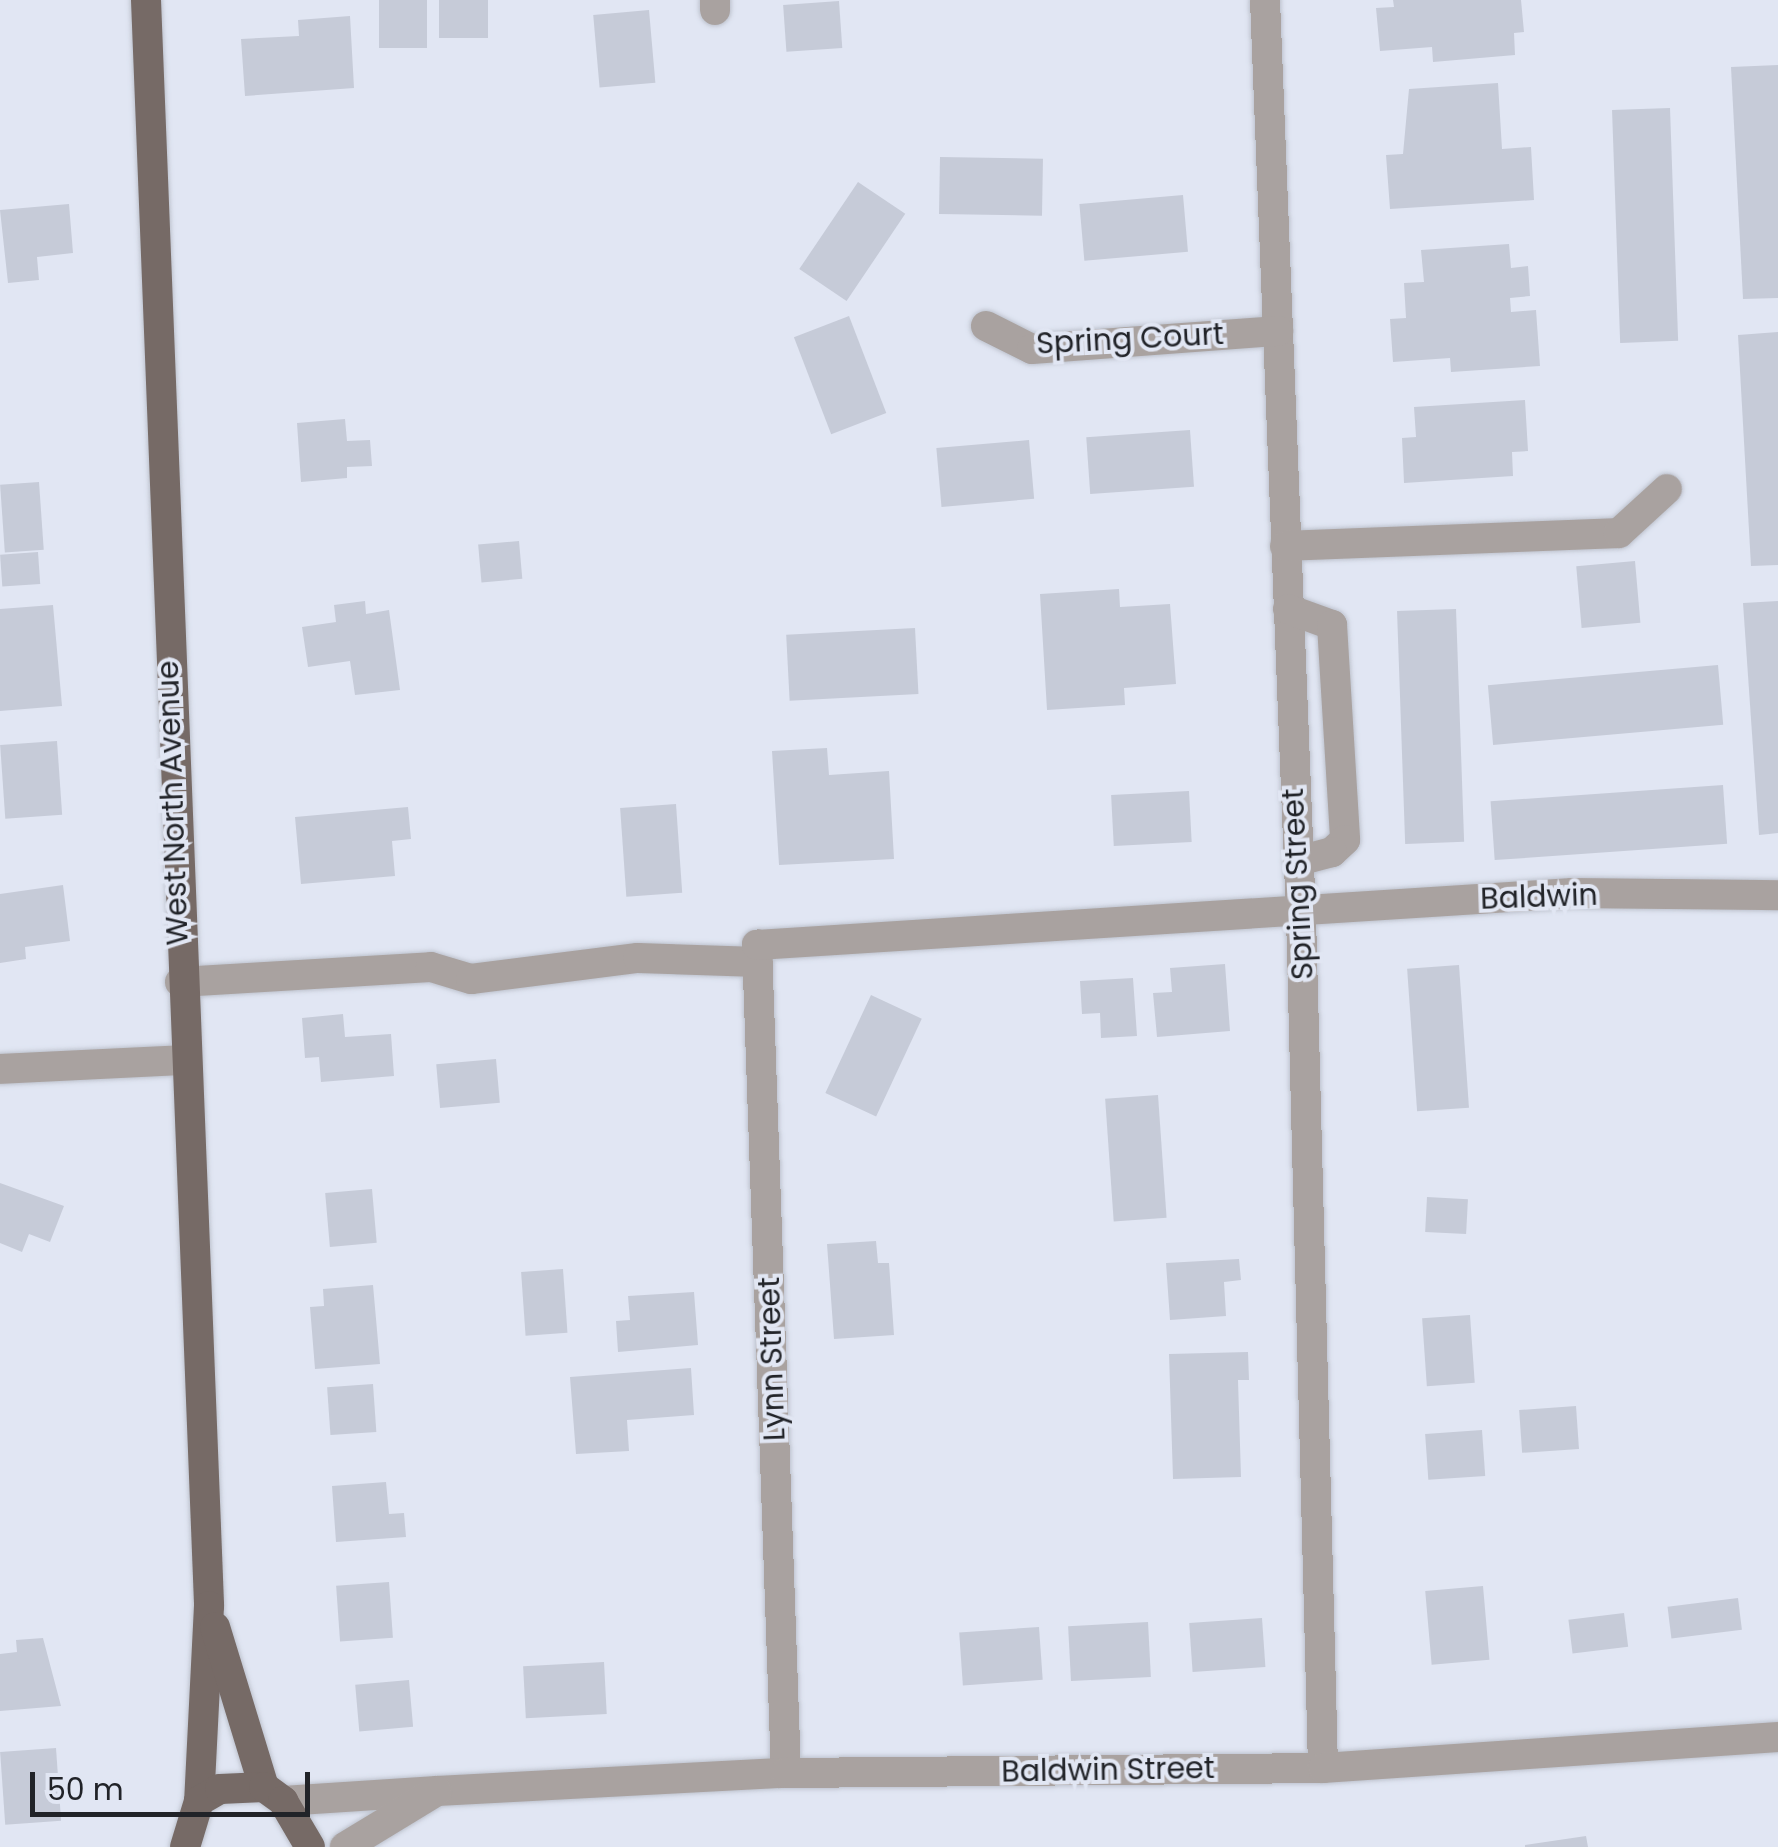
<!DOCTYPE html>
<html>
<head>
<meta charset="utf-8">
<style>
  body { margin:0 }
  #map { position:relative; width:1778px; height:1847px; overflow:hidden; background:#e1e6f3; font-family:Poppins,sans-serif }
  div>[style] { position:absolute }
  .building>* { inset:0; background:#c6cbd8; transform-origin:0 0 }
  .roads { filter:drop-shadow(0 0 2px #bec3ce) drop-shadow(0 0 2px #bec3ce) }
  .minor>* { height:30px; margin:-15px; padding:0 15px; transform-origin:15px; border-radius:15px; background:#a9a2a0 }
  .major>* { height:30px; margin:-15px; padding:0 15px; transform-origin:15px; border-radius:15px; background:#766a66 }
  span { translate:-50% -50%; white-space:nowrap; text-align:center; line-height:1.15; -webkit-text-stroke:8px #e1e6f3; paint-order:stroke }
  .street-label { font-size:30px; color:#212328 }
  .scale { position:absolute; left:30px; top:1772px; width:280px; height:45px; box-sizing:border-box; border:5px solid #212328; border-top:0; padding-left:12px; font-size:30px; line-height:35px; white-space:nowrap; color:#212328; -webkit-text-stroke:8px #e1e6f3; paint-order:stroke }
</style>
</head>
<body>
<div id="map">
  <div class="building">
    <i style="left:379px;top:0;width:48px;height:48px"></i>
    <i style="left:439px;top:0;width:49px;height:38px"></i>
    <i style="clip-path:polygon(1393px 0,1521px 0,1524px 32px,1514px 33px,1515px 55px,1433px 62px,1432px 47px,1380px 51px,1376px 8px,1394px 7px)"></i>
    <i style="left:839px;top:1px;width:47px;height:56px;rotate:86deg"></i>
    <i style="left:649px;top:10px;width:73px;height:56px;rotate:85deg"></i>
    <i style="clip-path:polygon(350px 16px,354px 88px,245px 96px,241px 39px,299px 36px,298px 20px)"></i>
    <i style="clip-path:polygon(1778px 65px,1778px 298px,1743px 299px,1731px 67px)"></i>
    <i style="clip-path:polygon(1498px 83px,1502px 149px,1531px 147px,1534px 200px,1390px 209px,1386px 155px,1403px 154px,1409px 89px)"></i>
    <i style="left:1670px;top:108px;width:233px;height:58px;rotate:88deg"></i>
    <i style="left:940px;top:157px;width:103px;height:57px;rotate:1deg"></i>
    <i style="left:858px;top:182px;width:57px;height:105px;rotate:34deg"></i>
    <i style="left:1183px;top:195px;width:57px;height:104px;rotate:85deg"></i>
    <i style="clip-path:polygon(69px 204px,73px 253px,37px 257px,39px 280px,8px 283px,0 210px)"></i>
    <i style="clip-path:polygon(1509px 244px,1511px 268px,1528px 266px,1530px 296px,1510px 298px,1511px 312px,1536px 310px,1540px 366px,1451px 372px,1450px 358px,1393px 362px,1390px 319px,1406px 318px,1404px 283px,1424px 282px,1421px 250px)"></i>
    <i style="left:849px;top:316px;width:104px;height:59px;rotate:69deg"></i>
    <i style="clip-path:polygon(1778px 332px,1778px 565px,1751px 566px,1738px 335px)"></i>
    <i style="clip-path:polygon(1525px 400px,1528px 451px,1512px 452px,1513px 476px,1404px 483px,1402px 438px,1416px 437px,1414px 407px)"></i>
    <i style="clip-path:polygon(345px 419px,347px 441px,370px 440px,372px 466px,347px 467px,347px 478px,301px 482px,297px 423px)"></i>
    <i style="left:1190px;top:430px;width:57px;height:104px;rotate:86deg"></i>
    <i style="left:1029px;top:440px;width:59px;height:93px;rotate:85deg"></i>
    <i style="left:39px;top:482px;width:68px;height:39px;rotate:86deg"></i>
    <i style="left:519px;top:541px;width:38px;height:41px;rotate:85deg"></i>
    <i style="left:38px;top:552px;width:32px;height:38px;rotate:86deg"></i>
    <i style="left:1635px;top:561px;width:62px;height:59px;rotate:85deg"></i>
    <i style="clip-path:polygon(1119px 589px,1120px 607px,1170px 604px,1176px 684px,1124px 688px,1125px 705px,1047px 710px,1040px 594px)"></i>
    <i style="clip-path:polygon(365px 601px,366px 614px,389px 610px,400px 690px,355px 695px,350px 661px,308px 667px,302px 627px,336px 622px,334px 605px)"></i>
    <i style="clip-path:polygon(1778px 601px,1778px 833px,1759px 835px,1743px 603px)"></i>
    <i style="clip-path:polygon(53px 605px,62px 706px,0 711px,0 609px)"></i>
    <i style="left:1456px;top:609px;width:233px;height:59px;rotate:88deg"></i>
    <i style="left:915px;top:628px;width:66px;height:129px;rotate:87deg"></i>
    <i style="left:1718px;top:665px;width:60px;height:231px;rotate:85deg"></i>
    <i style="left:57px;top:741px;width:74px;height:57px;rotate:86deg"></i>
    <i style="clip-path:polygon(827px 748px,829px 775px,889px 771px,894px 859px,779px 865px,772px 751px)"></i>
    <i style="left:1723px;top:785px;width:59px;height:233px;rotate:86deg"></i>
    <i style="left:1189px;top:791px;width:51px;height:78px;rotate:87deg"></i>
    <i style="left:676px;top:804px;width:89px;height:56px;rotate:86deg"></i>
    <i style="clip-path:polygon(408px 807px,411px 839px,392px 841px,395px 876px,301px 884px,295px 817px)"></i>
    <i style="clip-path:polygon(63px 885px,70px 941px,25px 947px,26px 959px,0 963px,0 894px)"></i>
    <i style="clip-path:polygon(1225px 964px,1230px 1031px,1157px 1037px,1153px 993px,1172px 992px,1170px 968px)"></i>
    <i style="left:1459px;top:965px;width:143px;height:52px;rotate:86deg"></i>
    <i style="clip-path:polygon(1133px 978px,1137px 1036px,1101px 1038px,1100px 1013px,1082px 1014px,1080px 981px)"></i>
    <i style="left:871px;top:995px;width:56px;height:108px;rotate:25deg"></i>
    <i style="clip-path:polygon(343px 1014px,345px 1037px,391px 1034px,394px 1076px,321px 1082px,319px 1057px,305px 1058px,302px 1018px)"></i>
    <i style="left:496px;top:1059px;width:44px;height:60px;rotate:85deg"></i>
    <i style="left:1158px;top:1095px;width:123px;height:53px;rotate:86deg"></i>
    <i style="clip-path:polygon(0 1183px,64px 1206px,50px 1242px,29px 1234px,22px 1252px,0 1243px)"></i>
    <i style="left:372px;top:1189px;width:54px;height:47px;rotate:85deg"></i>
    <i style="left:1427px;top:1197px;width:41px;height:35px;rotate:3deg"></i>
    <i style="clip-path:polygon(876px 1241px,878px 1263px,889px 1263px,894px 1335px,834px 1339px,827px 1244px)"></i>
    <i style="clip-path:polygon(1239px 1259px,1241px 1280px,1224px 1282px,1226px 1316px,1170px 1320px,1166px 1263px)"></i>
    <i style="left:563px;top:1269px;width:64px;height:42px;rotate:86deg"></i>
    <i style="clip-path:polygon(373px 1285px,380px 1364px,315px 1369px,310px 1307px,324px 1306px,323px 1289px)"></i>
    <i style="clip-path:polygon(694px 1292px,698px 1345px,618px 1352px,616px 1321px,630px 1320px,628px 1296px)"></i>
    <i style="left:1470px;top:1315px;width:68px;height:48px;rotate:86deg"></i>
    <i style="clip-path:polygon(1248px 1352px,1249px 1380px,1238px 1380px,1241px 1477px,1173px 1479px,1169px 1354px)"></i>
    <i style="clip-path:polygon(691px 1368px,694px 1415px,627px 1420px,629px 1451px,576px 1454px,570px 1377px)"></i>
    <i style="left:373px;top:1384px;width:48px;height:46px;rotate:86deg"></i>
    <i style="left:1576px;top:1406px;width:43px;height:57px;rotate:86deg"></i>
    <i style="left:1482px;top:1430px;width:46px;height:57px;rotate:86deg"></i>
    <i style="clip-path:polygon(386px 1482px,389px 1514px,404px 1513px,406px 1537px,336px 1542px,332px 1486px)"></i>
    <i style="left:389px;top:1582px;width:56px;height:53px;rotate:86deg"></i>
    <i style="left:1483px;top:1586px;width:74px;height:58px;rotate:85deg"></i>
    <i style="left:1738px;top:1598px;width:32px;height:71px;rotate:83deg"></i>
    <i style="left:1624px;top:1613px;width:34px;height:56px;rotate:83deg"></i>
    <i style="left:1262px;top:1618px;width:49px;height:73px;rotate:86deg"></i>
    <i style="left:1148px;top:1622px;width:55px;height:80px;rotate:87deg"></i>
    <i style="left:1039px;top:1627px;width:53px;height:80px;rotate:86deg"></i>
    <i style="clip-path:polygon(43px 1638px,61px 1706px,0 1711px,0 1654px,17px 1652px,16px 1640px)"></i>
    <i style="left:604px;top:1662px;width:52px;height:81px;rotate:87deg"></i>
    <i style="left:409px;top:1680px;width:47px;height:54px;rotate:85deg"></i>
    <i style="left:56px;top:1748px;width:73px;height:56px;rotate:86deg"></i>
    <i style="clip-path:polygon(1586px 1836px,1588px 1847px,1525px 1847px,1525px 1845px)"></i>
  </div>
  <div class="roads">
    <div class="minor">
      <i style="left:715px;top:0;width:10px;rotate:90deg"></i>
      <i style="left:1265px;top:0;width:917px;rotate:87.75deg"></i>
      <i style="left:1301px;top:916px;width:852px;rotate:88.52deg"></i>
      <i style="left:986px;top:326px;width:51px;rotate:26.6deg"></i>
      <i style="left:1032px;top:349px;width:247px;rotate:-4.2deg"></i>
      <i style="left:1285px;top:546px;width:334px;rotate:-2.2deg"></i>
      <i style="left:1619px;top:533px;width:65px;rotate:-42.5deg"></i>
      <i style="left:1288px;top:609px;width:47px;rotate:20deg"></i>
      <i style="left:1332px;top:625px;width:215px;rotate:86.5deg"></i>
      <i style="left:1345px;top:840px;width:18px;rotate:137deg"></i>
      <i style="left:1332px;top:852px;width:35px;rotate:165deg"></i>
      <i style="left:180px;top:982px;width:251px;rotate:-3.4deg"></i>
      <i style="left:431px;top:967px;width:42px;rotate:16.7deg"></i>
      <i style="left:471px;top:979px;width:168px;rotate:-7.2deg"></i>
      <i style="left:638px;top:958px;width:120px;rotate:1.9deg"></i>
      <i style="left:0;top:1069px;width:182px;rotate:-2.8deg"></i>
      <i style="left:786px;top:1773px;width:829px;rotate:-92.01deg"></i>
      <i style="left:757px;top:945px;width:817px;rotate:-3.65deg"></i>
      <i style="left:1572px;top:893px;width:206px;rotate:0.6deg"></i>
      <i style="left:437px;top:1791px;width:349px;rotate:-3deg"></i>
      <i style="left:786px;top:1773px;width:537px;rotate:-0.53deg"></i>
      <i style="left:1323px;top:1768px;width:456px;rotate:-3.9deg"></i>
      <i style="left:283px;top:1801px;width:154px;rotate:-3.7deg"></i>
      <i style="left:437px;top:1791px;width:108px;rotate:148.7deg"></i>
    </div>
    <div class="major">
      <i style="left:146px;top:0;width:1607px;rotate:87.75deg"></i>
      <i style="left:209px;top:1606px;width:195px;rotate:92.9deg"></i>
      <i style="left:199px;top:1801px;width:48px;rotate:106.9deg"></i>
      <i style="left:215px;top:1627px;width:167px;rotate:73deg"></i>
      <i style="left:199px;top:1801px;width:24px;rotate:-30deg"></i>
      <i style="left:220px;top:1789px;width:44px;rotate:-2.6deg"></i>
      <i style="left:264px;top:1787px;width:24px;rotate:36deg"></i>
      <i style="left:283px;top:1801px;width:53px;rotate:59.6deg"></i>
    </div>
  </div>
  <div class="street-label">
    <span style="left:1130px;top:339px;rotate:-3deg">Spring Court</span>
    <span style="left:173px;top:803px;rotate:-92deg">West North Avenue</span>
    <span style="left:1298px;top:884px;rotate:-93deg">Spring Street</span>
    <span style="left:1539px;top:897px;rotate:-2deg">Baldwin</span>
    <span style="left:772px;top:1359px;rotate:-92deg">Lynn Street</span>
    <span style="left:1108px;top:1770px;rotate:-1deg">Baldwin Street</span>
  </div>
  <div class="scale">50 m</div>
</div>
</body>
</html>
